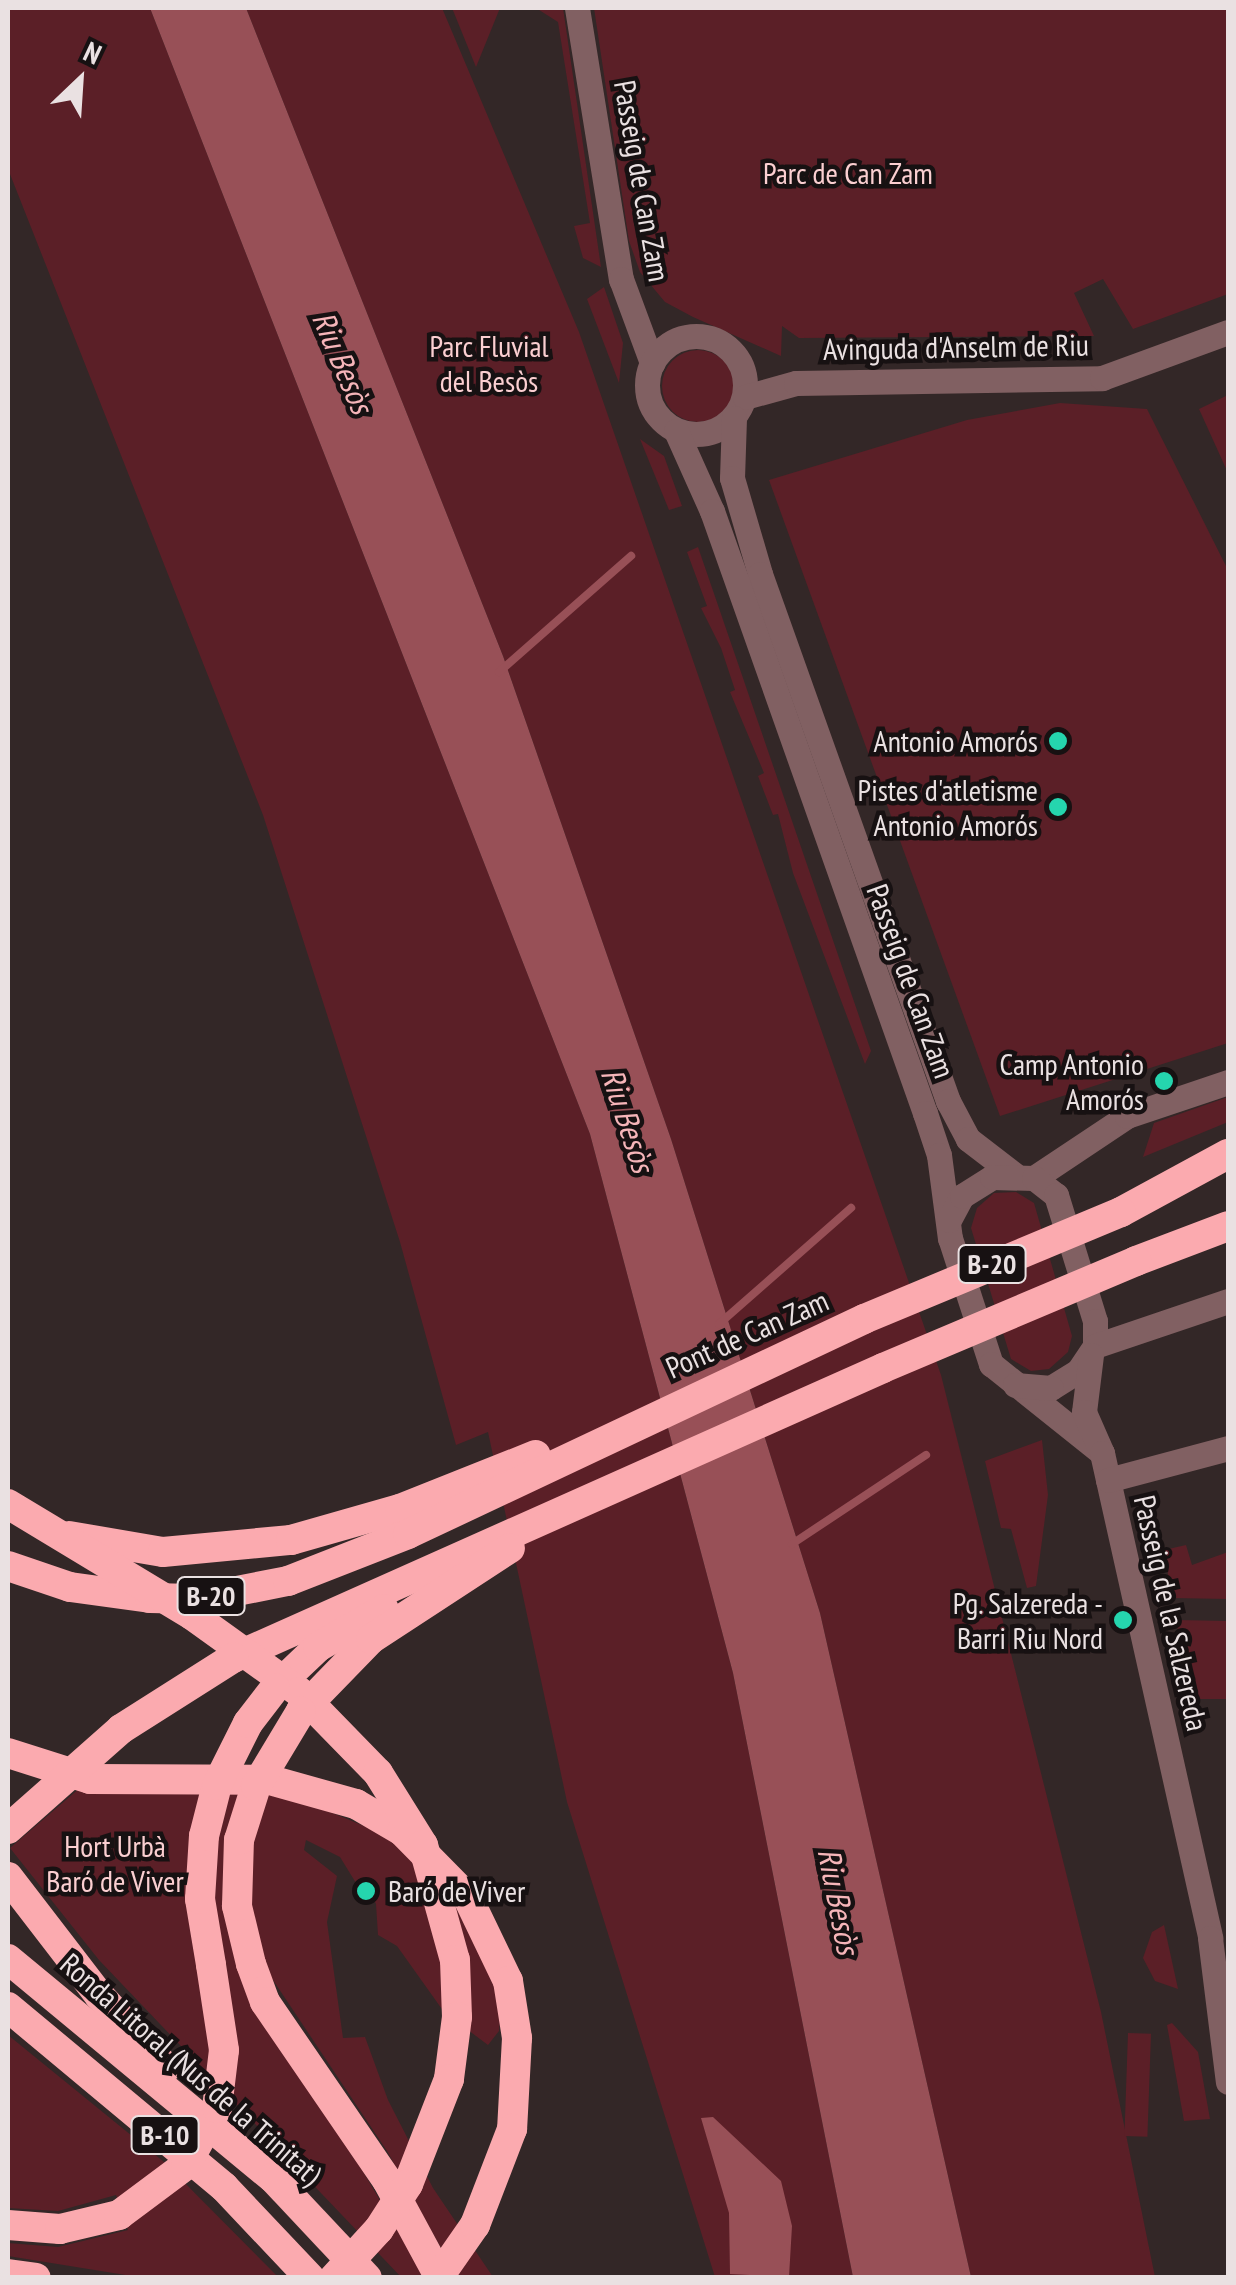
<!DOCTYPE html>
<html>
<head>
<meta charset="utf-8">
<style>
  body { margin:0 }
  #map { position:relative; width:1236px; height:2285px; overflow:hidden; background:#332727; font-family:"PT Sans Narrow",sans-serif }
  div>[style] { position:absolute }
  .green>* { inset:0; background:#5b1f27; transform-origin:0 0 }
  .round { border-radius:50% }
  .water>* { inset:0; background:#985057 }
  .stream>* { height:8px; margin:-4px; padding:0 4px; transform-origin:4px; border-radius:4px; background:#985057 }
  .minor>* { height:25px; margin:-12.5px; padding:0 12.5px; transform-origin:12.5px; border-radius:12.5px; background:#816062 }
  .minor>.ring { margin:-12.5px; padding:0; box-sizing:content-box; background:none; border:25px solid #816062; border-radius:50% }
  .highway>* { height:30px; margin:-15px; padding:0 15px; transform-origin:15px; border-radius:15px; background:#fbaaaf }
  .highway-bridge>* { height:30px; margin:-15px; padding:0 15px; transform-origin:15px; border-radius:15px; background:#fbaaaf }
  .dots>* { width:28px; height:28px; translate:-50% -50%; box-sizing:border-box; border:5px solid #171112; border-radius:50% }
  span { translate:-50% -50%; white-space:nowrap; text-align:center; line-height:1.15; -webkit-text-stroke:9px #171112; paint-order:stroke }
  .shield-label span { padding:2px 8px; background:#171112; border:2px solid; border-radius:8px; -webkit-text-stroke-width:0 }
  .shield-label { font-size:28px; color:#eae1e2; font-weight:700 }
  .park-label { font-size:30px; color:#fbcfd1 }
  .street-label { font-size:30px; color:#eae1e2 }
  .poi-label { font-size:30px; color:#eae1e2 }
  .right { translate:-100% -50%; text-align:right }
  .left { translate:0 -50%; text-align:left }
  .water-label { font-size:32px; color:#f6b5b9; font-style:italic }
  .frame { position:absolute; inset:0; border:10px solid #eae1e2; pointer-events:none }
  .north { position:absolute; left:30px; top:30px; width:100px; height:100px; -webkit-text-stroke:8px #171112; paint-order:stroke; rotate:25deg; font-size:28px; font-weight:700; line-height:40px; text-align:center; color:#eae1e2 }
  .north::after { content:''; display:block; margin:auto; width:35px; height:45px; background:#eae1e2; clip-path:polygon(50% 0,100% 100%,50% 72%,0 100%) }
</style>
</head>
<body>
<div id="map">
  <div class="green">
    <i style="clip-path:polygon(8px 8px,150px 8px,590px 1134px,733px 1673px,853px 2277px,715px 2277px,567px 1802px,488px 1432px,456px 1445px,400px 1242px,263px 815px,8px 169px)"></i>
    <i style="clip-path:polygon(246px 8px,442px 8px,579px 332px,941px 1375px,1101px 2012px,1155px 2277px,971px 2277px,820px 1613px,671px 1139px,503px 656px)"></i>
    <i style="clip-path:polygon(452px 8px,500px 8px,476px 67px)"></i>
    <i style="clip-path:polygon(536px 8px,563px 8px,601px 267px,583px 258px,574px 226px,590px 223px,558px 22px)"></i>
    <i style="clip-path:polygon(594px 8px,1228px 8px,1228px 294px,1133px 329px,1103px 279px,1074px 293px,1094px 336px,799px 338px,782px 326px,781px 356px,693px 317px,665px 302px,640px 272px,629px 241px)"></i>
    <i style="clip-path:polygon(604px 287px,623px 343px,619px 383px,587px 299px)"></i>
    <i class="round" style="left:662px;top:350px;width:72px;height:72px"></i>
    <i style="clip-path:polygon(1228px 395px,1228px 473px,1199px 409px)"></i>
    <i style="clip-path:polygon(1060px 403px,1147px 409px,1228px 570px,1228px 1043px,1000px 1116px,769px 480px,967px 420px)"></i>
    <i style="clip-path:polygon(640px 439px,664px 456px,682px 506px,669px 510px)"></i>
    <i style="clip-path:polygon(698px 547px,871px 1051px,865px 1064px,793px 873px,778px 814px,773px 815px,758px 776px,764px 773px,730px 692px,735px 690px,721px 648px,701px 608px,707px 606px,687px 552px)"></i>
    <i style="clip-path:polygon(1228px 1097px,1228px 1122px,1143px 1157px,1154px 1123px)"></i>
    <i style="clip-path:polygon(1016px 1192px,1034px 1203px,1072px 1336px,1068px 1352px,1049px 1369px,1031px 1371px,1011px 1359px,971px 1228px,977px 1208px,994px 1193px)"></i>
    <i style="clip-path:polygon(1042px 1440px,1048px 1495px,1036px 1586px,1027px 1588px,1011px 1529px,1001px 1528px,985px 1461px)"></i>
    <i style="clip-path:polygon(1186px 1545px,1192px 1565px,1228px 1552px,1228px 1599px,1172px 1598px,1164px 1550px)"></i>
    <i style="clip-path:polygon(1176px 1620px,1228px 1621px,1228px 1699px,1191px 1699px)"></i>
    <i style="clip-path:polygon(81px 1787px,284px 1793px,386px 1835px,444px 1883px,502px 1999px,499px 2031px,488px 2045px,444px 2012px,397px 1946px,378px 1935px,376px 1904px,365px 1880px,356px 1883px,340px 1857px,306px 1840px,304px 1850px,337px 1876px,327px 1922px,343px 2038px,365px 2037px,388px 2100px,433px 2188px,493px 2277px,457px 2277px,387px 2151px,271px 1977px,236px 1955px,425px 2277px,401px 2277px,99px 1960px,10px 1848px)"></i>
    <i style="clip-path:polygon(1164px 1925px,1178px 1989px,1155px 1981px,1143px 1958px,1152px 1932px)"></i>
    <i style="clip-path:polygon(1172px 2023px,1198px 2052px,1210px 2119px,1184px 2121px,1167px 2025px)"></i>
    <i style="left:1128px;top:2033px;width:23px;height:103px;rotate:2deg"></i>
    <i style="clip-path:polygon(8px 2035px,164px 2162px,278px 2277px,138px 2277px,8px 2256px,8px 2243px,58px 2247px,128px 2230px,116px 2195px,58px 2211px,8px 2208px)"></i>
  </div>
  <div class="water">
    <i style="clip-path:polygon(150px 8px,246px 8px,503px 656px,671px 1139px,820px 1613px,971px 2277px,853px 2277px,733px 1673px,590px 1134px)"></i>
    <i style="clip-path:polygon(713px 2117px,781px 2181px,792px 2226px,789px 2277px,730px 2274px,729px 2213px,701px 2118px)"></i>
  </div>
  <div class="stream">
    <i style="left:499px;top:672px;width:176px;rotate:-41.3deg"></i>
    <i style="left:719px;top:1324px;width:176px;rotate:-41.3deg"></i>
    <i style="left:792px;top:1544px;width:161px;rotate:-33.6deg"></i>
  </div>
  <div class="minor">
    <i style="left:577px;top:8px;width:275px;rotate:80.8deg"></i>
    <i style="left:621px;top:279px;width:90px;rotate:69.7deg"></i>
    <i class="ring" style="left:647px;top:336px;width:73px;height:73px"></i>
    <i style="left:745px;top:397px;width:53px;rotate:-15.4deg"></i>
    <i style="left:796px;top:383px;width:306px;rotate:-0.9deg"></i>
    <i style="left:1102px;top:378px;width:134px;rotate:-20.1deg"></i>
    <i style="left:734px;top:418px;width:60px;rotate:91.9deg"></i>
    <i style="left:732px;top:478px;width:100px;rotate:73.7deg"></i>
    <i style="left:760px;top:574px;width:560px;rotate:70.37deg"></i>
    <i style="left:948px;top:1101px;width:43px;rotate:62.2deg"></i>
    <i style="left:968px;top:1139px;width:59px;rotate:37.5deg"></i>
    <i style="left:676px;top:431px;width:88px;rotate:65.8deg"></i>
    <i style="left:712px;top:511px;width:639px;rotate:70.52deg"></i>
    <i style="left:925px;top:1113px;width:44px;rotate:71.6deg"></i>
    <i style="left:939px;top:1155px;width:84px;rotate:82.5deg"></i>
    <i style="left:950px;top:1238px;width:133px;rotate:72deg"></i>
    <i style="left:991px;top:1364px;width:142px;rotate:38.7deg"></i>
    <i style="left:1034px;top:1178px;width:112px;rotate:-33.7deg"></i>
    <i style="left:1127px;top:1116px;width:107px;rotate:-18.6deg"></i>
    <i style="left:949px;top:1220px;width:27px;rotate:-62deg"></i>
    <i style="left:962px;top:1196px;width:36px;rotate:-32deg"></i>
    <i style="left:992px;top:1177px;width:42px;rotate:1.4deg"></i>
    <i style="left:1034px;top:1178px;width:28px;rotate:38deg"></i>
    <i style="left:1056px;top:1195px;width:132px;rotate:72.8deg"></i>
    <i style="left:1095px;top:1321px;width:25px;rotate:90deg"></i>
    <i style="left:1095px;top:1346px;width:30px;rotate:124deg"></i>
    <i style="left:1078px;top:1371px;width:32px;rotate:148deg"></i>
    <i style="left:1051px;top:1388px;width:36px;rotate:-175deg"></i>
    <i style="left:1095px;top:1346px;width:140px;rotate:-18.7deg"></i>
    <i style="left:1091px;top:1355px;width:57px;rotate:97deg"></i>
    <i style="left:1084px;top:1412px;width:45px;rotate:66.3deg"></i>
    <i style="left:1102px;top:1453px;width:497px;rotate:77.4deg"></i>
    <i style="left:1210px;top:1938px;width:145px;rotate:82.9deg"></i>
    <i style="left:1108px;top:1480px;width:124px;rotate:-14.9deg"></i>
  </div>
  <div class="highway">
    <i style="left:1121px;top:1212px;width:122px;rotate:-28.5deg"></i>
    <i style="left:1136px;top:1261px;width:98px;rotate:-20.8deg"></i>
    <i style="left:69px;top:1536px;width:95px;rotate:9.7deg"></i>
    <i style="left:163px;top:1552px;width:129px;rotate:-5.4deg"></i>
    <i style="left:291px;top:1540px;width:113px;rotate:-15.9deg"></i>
    <i style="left:400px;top:1509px;width:146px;rotate:-21.7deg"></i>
    <i style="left:8px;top:1566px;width:65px;rotate:18.7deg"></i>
    <i style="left:70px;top:1587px;width:81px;rotate:7.8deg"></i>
    <i style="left:150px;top:1598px;width:46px;rotate:1.2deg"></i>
    <i style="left:196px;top:1599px;width:94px;rotate:-11.1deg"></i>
    <i style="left:288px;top:1581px;width:129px;rotate:-21.4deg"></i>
    <i style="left:408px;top:1534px;width:504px;rotate:-25.24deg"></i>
    <i style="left:233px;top:1658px;width:712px;rotate:-24.04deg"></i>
    <i style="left:275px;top:1688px;width:59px;rotate:-43.6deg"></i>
    <i style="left:318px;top:1647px;width:76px;rotate:-29.9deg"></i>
    <i style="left:301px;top:1711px;width:100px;rotate:-45.8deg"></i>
    <i style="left:371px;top:1639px;width:166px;rotate:-33.2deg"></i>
    <i style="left:8px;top:1753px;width:86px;rotate:17.6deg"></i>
    <i style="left:90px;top:1779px;width:180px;rotate:0.3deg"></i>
    <i style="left:270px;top:1780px;width:89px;rotate:15.6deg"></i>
    <i style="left:356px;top:1804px;width:53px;rotate:30.4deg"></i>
    <i style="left:402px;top:1831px;width:94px;rotate:45.4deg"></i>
    <i style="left:468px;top:1898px;width:92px;rotate:64.3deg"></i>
    <i style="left:508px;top:1981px;width:58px;rotate:81deg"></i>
    <i style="left:517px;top:2038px;width:91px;rotate:93.1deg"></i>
    <i style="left:8px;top:1877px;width:149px;rotate:52.4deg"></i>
    <i style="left:99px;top:1995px;width:99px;rotate:47.5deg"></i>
    <i style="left:200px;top:1899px;width:67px;rotate:80.5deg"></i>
    <i style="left:8px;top:1959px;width:344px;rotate:39.6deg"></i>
    <i style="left:273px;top:2178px;width:137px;rotate:46.8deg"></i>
    <i style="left:251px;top:1964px;width:40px;rotate:69.8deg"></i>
    <i style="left:265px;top:2002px;width:216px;rotate:55.6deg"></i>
    <i style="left:387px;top:2180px;width:111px;rotate:61.6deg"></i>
    <i style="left:8px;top:2007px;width:281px;rotate:39.8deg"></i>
    <i style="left:224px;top:2187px;width:125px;rotate:46.6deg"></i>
    <i style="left:8px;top:2225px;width:52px;rotate:4.4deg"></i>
    <i style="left:60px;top:2229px;width:61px;rotate:-13.3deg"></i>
    <i style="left:8px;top:2274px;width:28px;rotate:8deg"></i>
  </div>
  <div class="highway-bridge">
    <i style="left:864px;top:1319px;width:278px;rotate:-22.6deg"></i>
    <i style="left:883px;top:1368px;width:275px;rotate:-22.9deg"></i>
    <i style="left:8px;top:1504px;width:215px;rotate:31.1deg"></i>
    <i style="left:192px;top:1615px;width:132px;rotate:35.7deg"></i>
    <i style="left:299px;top:1692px;width:113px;rotate:45.7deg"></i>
    <i style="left:378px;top:1773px;width:85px;rotate:58deg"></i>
    <i style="left:423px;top:1845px;width:119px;rotate:74.5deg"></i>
    <i style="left:455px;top:1960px;width:57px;rotate:88deg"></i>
    <i style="left:457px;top:2017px;width:63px;rotate:97.4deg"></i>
    <i style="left:449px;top:2079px;width:113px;rotate:111.3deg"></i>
    <i style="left:408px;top:2184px;width:54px;rotate:122.8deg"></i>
    <i style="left:379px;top:2229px;width:67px;rotate:132.6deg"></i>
    <i style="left:8px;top:1829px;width:151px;rotate:-41.5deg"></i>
    <i style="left:121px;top:1729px;width:133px;rotate:-32.4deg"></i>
    <i style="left:200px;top:1899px;width:63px;rotate:-86.4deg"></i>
    <i style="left:204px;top:1836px;width:53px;rotate:-75.7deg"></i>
    <i style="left:217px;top:1785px;width:69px;rotate:-63.4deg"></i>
    <i style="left:248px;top:1723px;width:44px;rotate:-52.4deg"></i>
    <i style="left:251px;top:1964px;width:60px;rotate:-103.6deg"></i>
    <i style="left:237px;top:1906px;width:66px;rotate:-88.3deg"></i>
    <i style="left:239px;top:1840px;width:57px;rotate:-72.5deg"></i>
    <i style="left:256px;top:1786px;width:87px;rotate:-59deg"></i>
    <i style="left:119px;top:2215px;width:84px;rotate:-36.7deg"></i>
    <i style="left:186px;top:2165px;width:65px;rotate:-61.5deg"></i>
    <i style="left:217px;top:2108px;width:58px;rotate:-83.1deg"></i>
    <i style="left:224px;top:2050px;width:86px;rotate:-98.7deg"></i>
    <i style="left:438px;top:2278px;width:65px;rotate:-55.1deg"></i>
    <i style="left:475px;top:2225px;width:103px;rotate:-68.9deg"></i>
  </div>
  <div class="dots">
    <i style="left:1058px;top:741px;background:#25d5ae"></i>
    <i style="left:1058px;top:807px;background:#25d5ae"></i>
    <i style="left:1164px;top:1081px;background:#25d5ae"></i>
    <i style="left:1123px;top:1620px;background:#25d5ae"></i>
    <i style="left:366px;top:1891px;background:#25d5ae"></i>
  </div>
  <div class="shield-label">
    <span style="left:992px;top:1264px">B-20</span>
    <span style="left:211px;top:1596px">B-20</span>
    <span style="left:165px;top:2135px">B-10</span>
  </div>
  <div class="park-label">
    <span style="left:848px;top:173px">Parc de Can Zam</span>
    <span style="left:489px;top:363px">Parc Fluvial<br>del Besòs</span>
    <span style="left:115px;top:1863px">Hort Urbà<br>Baró de Viver</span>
  </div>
  <div class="street-label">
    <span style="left:642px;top:181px;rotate:80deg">Passeig de Can Zam</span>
    <span style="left:956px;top:347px;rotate:-1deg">Avinguda d'Anselm de Riu</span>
    <span style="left:911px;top:981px;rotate:70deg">Passeig de Can Zam</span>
    <span style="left:747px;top:1334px;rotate:-24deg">Pont de Can Zam</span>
    <span style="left:1171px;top:1613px;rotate:77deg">Passeig de la Salzereda</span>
    <span style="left:191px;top:2069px;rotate:41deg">Ronda Litoral (Nus de la Trinitat)</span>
  </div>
  <div class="poi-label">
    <span class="right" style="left:1038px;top:741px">Antonio Amorós</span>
    <span class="right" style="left:1038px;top:807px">Pistes d'atletisme<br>Antonio Amorós</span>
    <span class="right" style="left:1144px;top:1081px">Camp Antonio<br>Amorós</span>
    <span class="right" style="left:1103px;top:1620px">Pg. Salzereda -<br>Barri Riu Nord</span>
    <span class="left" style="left:388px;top:1891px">Baró de Viver</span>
  </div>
  <div class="water-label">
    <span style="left:343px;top:362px;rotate:67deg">Riu Besòs</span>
    <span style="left:628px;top:1120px;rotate:72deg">Riu Besòs</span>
    <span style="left:839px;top:1901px;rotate:79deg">Riu Besòs</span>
  </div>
  <div class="frame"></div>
  <div class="north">N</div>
</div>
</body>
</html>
